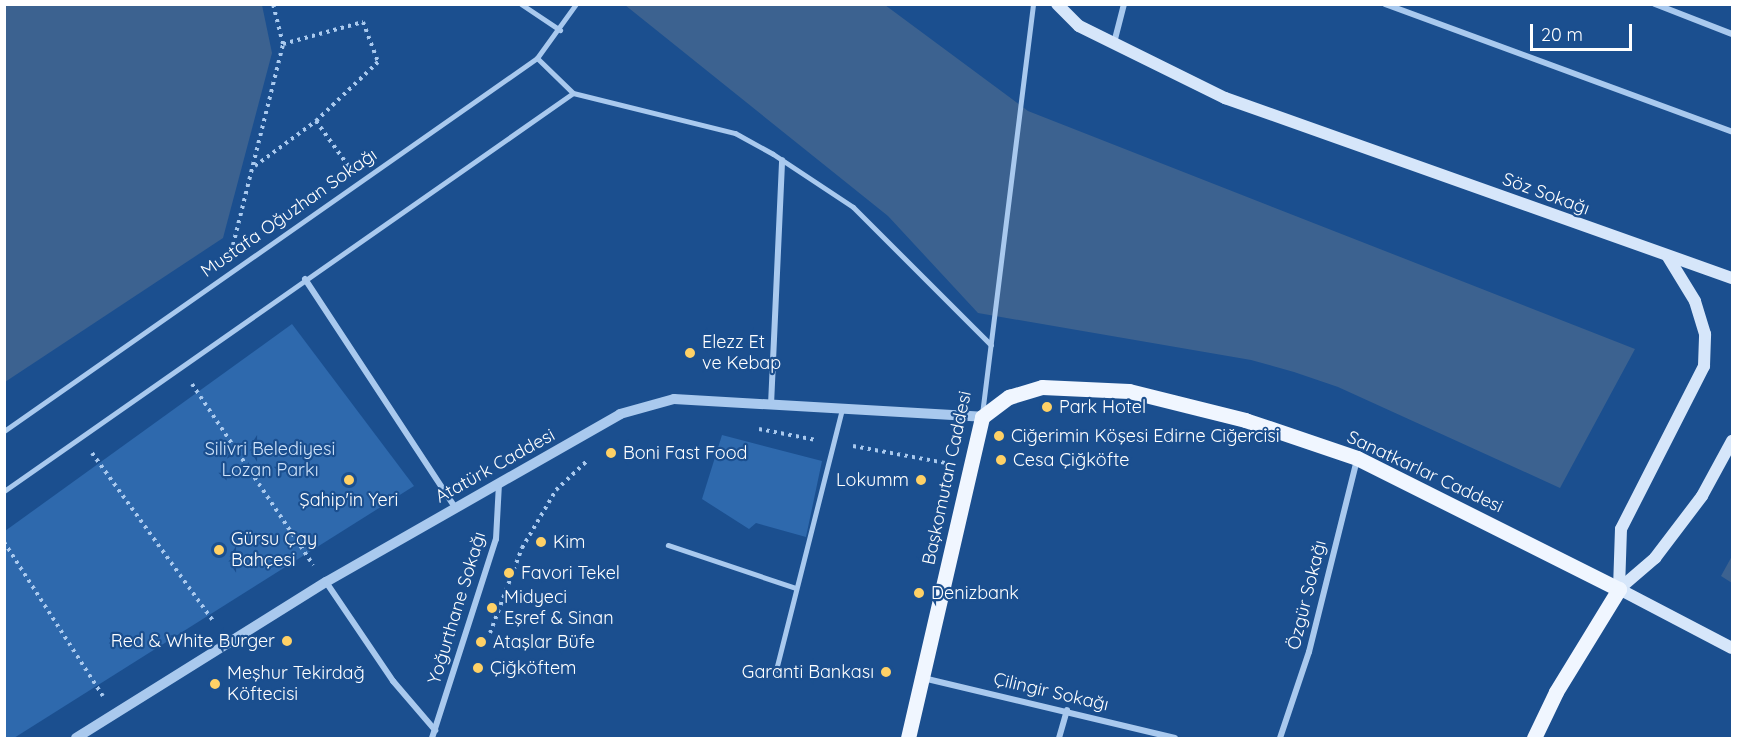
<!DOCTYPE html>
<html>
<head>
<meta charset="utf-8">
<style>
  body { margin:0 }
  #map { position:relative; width:1737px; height:743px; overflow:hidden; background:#1b4f8f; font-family:Quicksand,sans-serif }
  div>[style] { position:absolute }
  .green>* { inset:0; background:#2e69ad }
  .water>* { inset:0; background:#3c6290 }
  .path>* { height:4px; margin-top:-2px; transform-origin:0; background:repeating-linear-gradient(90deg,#a9c9ee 0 3px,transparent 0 7.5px) }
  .service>* { height:4.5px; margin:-2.25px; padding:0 2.25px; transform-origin:2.25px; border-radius:2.25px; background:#a9c9ee }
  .pedestrian>* { height:5px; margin:-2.5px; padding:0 2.5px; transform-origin:2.5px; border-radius:2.5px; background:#a9c9ee }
  .minor>* { height:6px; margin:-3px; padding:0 3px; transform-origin:3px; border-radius:3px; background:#a9c9ee }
  .tertiary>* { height:10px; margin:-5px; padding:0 5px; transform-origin:5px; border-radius:5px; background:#a9c9ee }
  .secondary>* { height:12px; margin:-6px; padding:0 6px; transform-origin:6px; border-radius:6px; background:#d6e6fa }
  .primary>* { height:15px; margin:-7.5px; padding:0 7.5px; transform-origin:7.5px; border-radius:7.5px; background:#f0f6ff }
  .dots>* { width:16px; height:16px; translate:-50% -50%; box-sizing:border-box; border:3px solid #1b4f8f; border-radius:50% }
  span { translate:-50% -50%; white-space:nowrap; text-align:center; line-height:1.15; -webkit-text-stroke:4.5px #1b4f8f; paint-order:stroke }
  .street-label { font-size:18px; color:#fff }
  .poi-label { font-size:18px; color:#fff }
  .left { translate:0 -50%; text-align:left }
  .right { translate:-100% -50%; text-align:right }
  .park-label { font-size:18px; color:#cfe3fa }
  .frame { position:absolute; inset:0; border:6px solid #fff; pointer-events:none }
  .scale { position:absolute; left:1530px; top:24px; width:102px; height:27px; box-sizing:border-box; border:3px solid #fff; border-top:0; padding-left:8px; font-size:18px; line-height:21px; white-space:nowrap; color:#fff; -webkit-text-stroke:4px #1b4f8f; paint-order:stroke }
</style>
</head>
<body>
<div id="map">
  <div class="green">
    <i style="clip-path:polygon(292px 324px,414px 486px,14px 738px,5px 738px,5px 531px)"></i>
    <i style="clip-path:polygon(722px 435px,822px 461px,806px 537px,756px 523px,749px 529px,702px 499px)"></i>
  </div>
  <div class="water">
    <i style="clip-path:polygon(5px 4px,262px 5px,272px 53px,223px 238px,5px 382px)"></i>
    <i style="clip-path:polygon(625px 5px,885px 5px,1028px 111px,1635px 349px,1560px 488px,1338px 387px,1294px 372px,1251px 360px,978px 313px,888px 216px)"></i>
    <i style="clip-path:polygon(1732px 556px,1732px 583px,1721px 576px)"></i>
  </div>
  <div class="path">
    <i style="left:283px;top:44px;width:83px;rotate:-15.4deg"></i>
    <i style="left:363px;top:22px;width:43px;rotate:69.4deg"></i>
    <i style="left:378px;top:62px;width:86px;rotate:136.4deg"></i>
    <i style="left:316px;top:121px;width:57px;rotate:54.3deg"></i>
    <i style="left:255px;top:166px;width:76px;rotate:-36.4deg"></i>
    <i style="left:233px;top:245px;width:207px;rotate:-76deg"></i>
    <i style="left:283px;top:44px;width:41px;rotate:-104deg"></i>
    <i style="left:192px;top:384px;width:218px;rotate:56.2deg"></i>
    <i style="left:759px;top:429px;width:58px;rotate:10.9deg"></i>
    <i style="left:853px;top:446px;width:95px;rotate:10.4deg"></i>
    <i style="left:92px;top:453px;width:207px;rotate:54.2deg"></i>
    <i style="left:4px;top:542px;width:183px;rotate:57.3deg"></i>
    <i style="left:490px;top:633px;width:91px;rotate:-69.4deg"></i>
    <i style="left:522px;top:548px;width:67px;rotate:-59.6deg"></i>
    <i style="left:556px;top:490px;width:42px;rotate:-43.1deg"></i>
  </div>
  <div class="service">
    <i style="left:668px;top:545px;width:135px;rotate:18.6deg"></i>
    <i style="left:776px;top:670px;width:269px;rotate:-75.8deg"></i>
  </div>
  <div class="pedestrian">
    <i style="left:521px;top:4px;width:47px;rotate:33.7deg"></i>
    <i style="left:537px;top:58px;width:50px;rotate:44.2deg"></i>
    <i style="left:573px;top:93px;width:167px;rotate:13.9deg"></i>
    <i style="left:735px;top:133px;width:43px;rotate:28.9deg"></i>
    <i style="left:773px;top:154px;width:96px;rotate:33.5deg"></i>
    <i style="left:853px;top:207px;width:195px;rotate:45deg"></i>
    <i style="left:982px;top:414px;width:413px;rotate:-82.9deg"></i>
    <i style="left:4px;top:431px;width:651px;rotate:-34.98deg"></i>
    <i style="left:537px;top:58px;width:67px;rotate:-54.2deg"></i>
    <i style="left:4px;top:491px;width:694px;rotate:-34.97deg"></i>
  </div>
  <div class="minor">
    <i style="left:1385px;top:4px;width:370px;rotate:20.2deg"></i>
    <i style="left:1655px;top:4px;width:83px;rotate:21.3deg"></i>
    <i style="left:1114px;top:43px;width:40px;rotate:-75.6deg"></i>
    <i style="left:305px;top:279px;width:273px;rotate:56.7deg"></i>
    <i style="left:771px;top:405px;width:245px;rotate:-87.4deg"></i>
    <i style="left:326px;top:582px;width:120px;rotate:55.9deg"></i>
    <i style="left:393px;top:681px;width:65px;rotate:49.4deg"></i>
    <i style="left:923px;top:678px;width:259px;rotate:13.4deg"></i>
    <i style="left:432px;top:738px;width:209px;rotate:-72.2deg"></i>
    <i style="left:496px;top:539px;width:55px;rotate:-86.9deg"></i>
    <i style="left:1059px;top:738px;width:29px;rotate:-74deg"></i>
    <i style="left:1280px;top:738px;width:91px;rotate:-71.4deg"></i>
    <i style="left:1309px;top:652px;width:199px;rotate:-76deg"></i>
  </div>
  <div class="tertiary">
    <i style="left:76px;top:738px;width:295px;rotate:-32deg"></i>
    <i style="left:326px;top:582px;width:339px;rotate:-29.7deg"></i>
    <i style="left:620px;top:414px;width:56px;rotate:-15.5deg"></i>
    <i style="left:674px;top:399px;width:309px;rotate:3.3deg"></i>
  </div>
  <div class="secondary">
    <i style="left:1057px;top:4px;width:31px;rotate:45deg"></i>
    <i style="left:1079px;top:26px;width:163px;rotate:26.3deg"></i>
    <i style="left:1225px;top:98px;width:538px;rotate:19.55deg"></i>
    <i style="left:1619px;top:589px;width:60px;rotate:-88.1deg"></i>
    <i style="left:1621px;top:529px;width:183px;rotate:-63deg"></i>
    <i style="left:1704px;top:366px;width:32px;rotate:-88deg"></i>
    <i style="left:1705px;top:334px;width:34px;rotate:-107deg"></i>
    <i style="left:1695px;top:301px;width:52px;rotate:-121.5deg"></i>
    <i style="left:1619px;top:589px;width:48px;rotate:-40.7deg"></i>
    <i style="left:1655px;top:558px;width:78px;rotate:-52.8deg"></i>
    <i style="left:1702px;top:496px;width:63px;rotate:-61.4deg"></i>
    <i style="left:1619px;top:589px;width:127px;rotate:27.6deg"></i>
  </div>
  <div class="primary">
    <i style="left:908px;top:738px;width:329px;rotate:-77deg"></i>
    <i style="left:982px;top:417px;width:34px;rotate:-37deg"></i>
    <i style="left:1009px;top:397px;width:34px;rotate:-17deg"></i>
    <i style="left:1042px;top:387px;width:87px;rotate:2.6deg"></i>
    <i style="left:1129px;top:391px;width:120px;rotate:14deg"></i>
    <i style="left:1245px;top:420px;width:118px;rotate:18.7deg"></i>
    <i style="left:1357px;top:458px;width:293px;rotate:26.6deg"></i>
    <i style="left:1619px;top:589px;width:121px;rotate:121.5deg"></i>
    <i style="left:1556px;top:692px;width:51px;rotate:115.6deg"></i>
  </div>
  <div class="dots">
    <i style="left:690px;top:353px;background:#ffd166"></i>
    <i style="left:1047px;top:407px;background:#ffd166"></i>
    <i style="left:999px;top:436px;background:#ffd166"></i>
    <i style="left:611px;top:453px;background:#ffd166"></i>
    <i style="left:1001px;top:460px;background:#ffd166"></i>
    <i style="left:349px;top:480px;background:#ffd166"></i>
    <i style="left:921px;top:480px;background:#ffd166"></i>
    <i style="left:541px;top:542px;background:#ffd166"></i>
    <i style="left:219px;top:550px;background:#ffd166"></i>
    <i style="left:509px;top:573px;background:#ffd166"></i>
    <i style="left:919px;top:593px;background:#ffd166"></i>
    <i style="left:492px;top:608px;background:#ffd166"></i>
    <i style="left:287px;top:641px;background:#ffd166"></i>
    <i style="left:481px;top:642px;background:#ffd166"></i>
    <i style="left:478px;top:668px;background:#ffd166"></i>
    <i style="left:886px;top:672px;background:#ffd166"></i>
    <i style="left:215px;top:684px;background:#ffd166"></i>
  </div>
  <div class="street-label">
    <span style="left:1546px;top:194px;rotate:20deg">Söz Sokağı</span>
    <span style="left:289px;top:213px;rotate:-35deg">Mustafa Oğuzhan Sokağı</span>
    <span style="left:495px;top:466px;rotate:-29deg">Atatürk Caddesi</span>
    <span style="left:1425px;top:472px;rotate:25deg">Sanatkarlar Caddesi</span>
    <span style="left:947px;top:478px;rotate:-78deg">Başkomutan Caddesi</span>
    <span style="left:1307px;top:595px;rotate:-76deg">Özgür Sokağı</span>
    <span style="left:457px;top:608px;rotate:-73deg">Yoğurthane Sokağı</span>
    <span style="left:1051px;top:692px;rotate:13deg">Çilingir Sokağı</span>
  </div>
  <div class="poi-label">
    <span class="left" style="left:702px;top:353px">Elezz Et<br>ve Kebap</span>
    <span class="left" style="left:1059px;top:407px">Park Hotel</span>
    <span class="left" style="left:1011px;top:436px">Ciğerimin Köşesi Edirne Ciğercisi</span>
    <span class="left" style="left:623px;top:453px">Boni Fast Food</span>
    <span class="left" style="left:1013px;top:460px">Cesa Çiğköfte</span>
    <span class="right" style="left:909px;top:480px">Lokumm</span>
    <span style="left:349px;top:500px">Şahip'in Yeri</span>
    <span class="left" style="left:231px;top:550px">Gürsu Çay<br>Bahçesi</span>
    <span class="left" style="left:553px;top:542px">Kim</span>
    <span class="left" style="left:521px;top:573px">Favori Tekel</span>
    <span class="left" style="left:931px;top:593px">Denizbank</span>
    <span class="left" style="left:504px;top:608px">Midyeci<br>Eşref &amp; Sinan</span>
    <span class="right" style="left:275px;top:641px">Red &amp; White Burger</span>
    <span class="left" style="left:493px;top:642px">Ataşlar Büfe</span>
    <span class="left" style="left:490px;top:668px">Çiğköftem</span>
    <span class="right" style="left:874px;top:672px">Garanti Bankası</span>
    <span class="left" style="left:227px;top:684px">Meşhur Tekirdağ<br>Köftecisi</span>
  </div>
  <div class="park-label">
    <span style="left:270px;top:460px">Silivri Belediyesi<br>Lozan Parkı</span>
  </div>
  <div class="frame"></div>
  <div class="scale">20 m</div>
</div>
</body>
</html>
